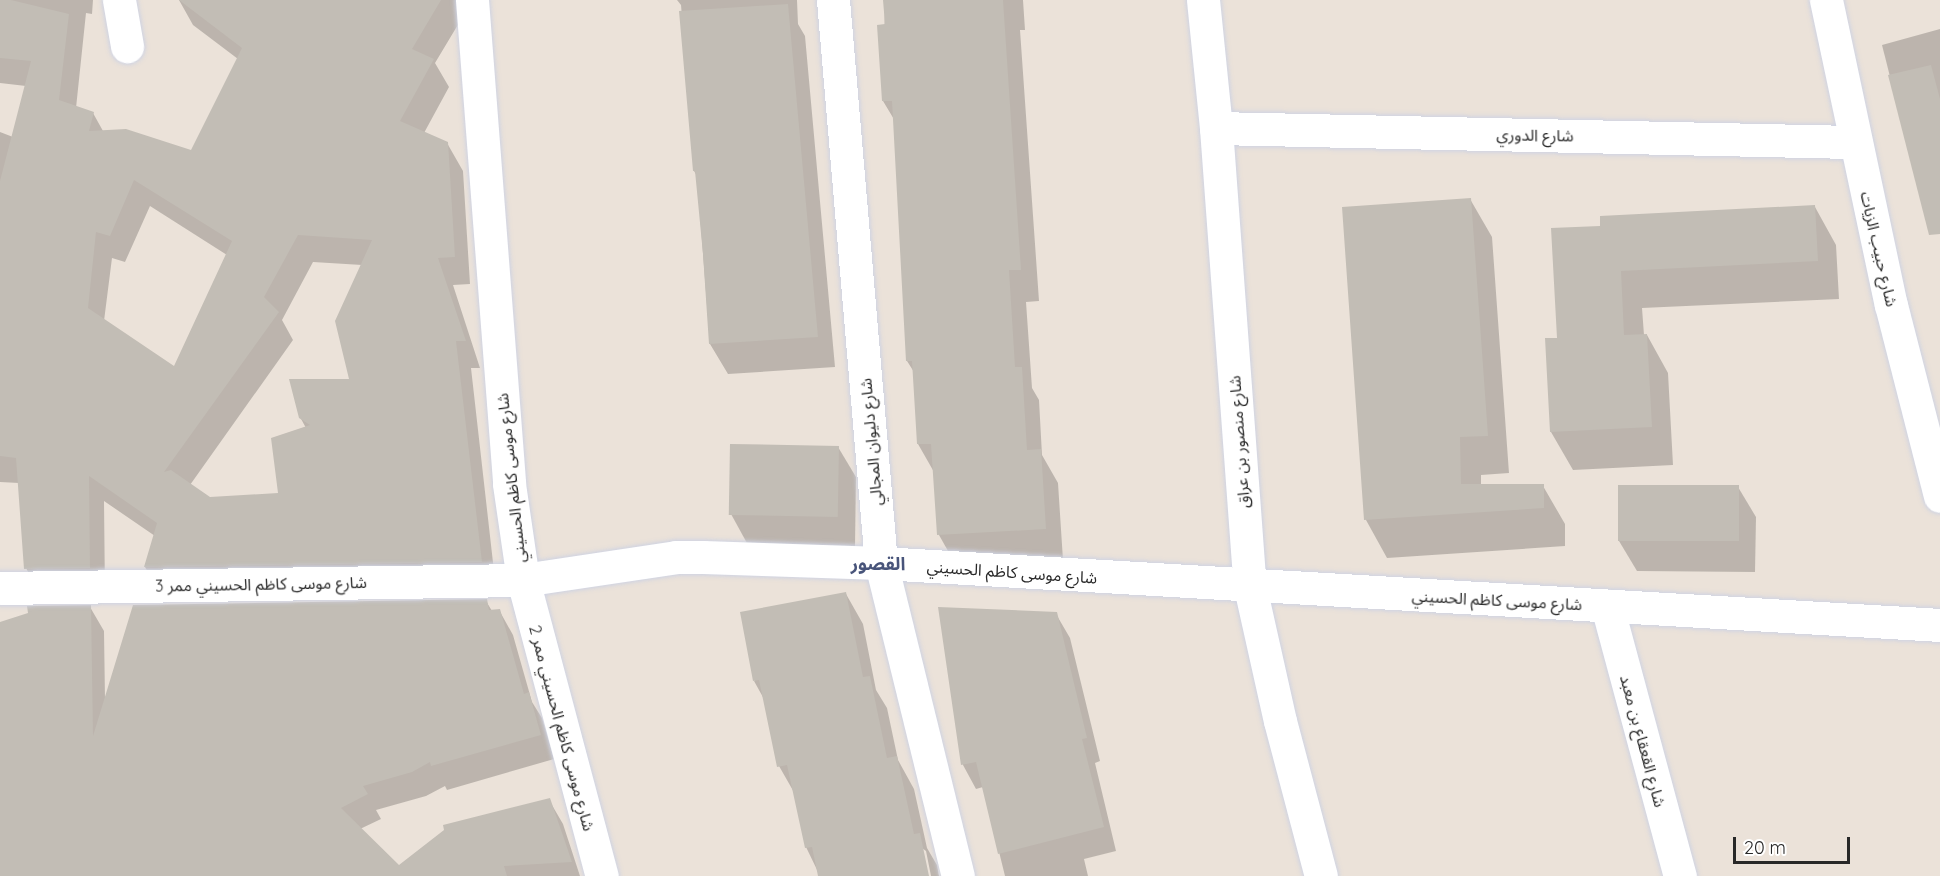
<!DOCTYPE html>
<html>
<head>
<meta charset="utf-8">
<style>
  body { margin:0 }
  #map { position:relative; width:1940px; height:876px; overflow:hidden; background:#ebe2d9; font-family:Quicksand,"Noto Sans Arabic",sans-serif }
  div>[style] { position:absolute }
  .shadow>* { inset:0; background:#0003 }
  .building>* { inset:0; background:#c2bdb5; transform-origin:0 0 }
  .roads { filter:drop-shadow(0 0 2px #cfd3e2) drop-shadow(0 0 2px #cfd3e2) }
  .minor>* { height:33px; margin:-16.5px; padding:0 16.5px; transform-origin:16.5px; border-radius:16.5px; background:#fff }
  span { translate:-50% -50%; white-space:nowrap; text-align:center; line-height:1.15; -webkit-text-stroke:4.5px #fff; paint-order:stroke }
  .street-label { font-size:16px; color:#282828 }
  .neighbourhood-label { font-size:18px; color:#48547a; font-weight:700 }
  .scale { position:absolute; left:1733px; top:837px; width:117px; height:27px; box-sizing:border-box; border:3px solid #282828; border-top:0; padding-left:8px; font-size:18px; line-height:21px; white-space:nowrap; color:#282828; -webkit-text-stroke:4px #fff; paint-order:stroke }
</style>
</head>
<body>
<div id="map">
  <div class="shadow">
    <i style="clip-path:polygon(evenodd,0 0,93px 0,92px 14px,86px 13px,76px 108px,93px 113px,103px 131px,192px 152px,238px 59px,193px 25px,179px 0,459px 0,459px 23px,435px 63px,449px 87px,424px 133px,447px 143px,463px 171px,470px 284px,453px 285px,480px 368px,471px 368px,496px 589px,161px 594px,145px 567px,155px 536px,104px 501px,105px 595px,41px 596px,26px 568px,19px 483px,0 482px,0 132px,13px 137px,26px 86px,0 83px,0 0,150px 206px,227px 255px,174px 368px,104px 321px,112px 258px,125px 262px,150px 206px,0 0,313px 262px,362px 265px,351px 380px,300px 417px,306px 428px,280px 495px,210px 499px,190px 485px,293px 340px,282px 320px,313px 262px)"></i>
    <i style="clip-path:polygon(677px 0,797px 0,798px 24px,805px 36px,835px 367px,728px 374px,710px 344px,697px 176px,694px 171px,681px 5px)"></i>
    <i style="clip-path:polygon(885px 0,1023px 0,1025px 30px,1020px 30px,1039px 301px,1026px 302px,1032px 388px,1039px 400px,1042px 455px,1058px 483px,1063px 560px,957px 567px,939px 535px,934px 472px,918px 444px,914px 372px,907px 361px,895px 121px,883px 101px)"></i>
    <i style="clip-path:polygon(1940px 29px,1940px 234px,1922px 203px,1882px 45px)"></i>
    <i style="clip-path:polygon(1470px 199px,1492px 237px,1509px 473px,1481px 475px,1481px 485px,1543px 486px,1565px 524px,1565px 546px,1387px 558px,1366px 520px,1344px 208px)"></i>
    <i style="clip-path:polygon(1815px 207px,1836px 245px,1839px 299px,1642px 308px,1644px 335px,1647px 335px,1668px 373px,1673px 465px,1573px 470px,1551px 432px,1547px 340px,1558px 339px,1602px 227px)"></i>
    <i style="clip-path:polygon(838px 447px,856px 477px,855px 546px,748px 545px,731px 514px)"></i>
    <i style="clip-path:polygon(1738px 487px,1756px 517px,1755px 572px,1637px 571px,1619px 541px)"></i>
    <i style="clip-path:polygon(846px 594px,863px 624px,876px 690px,887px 708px,898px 760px,914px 789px,927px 848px,937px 865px,939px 876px,931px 876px,926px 851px,922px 848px,928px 876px,820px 876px,806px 847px,795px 794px,779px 766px,764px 699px,754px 681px)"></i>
    <i style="clip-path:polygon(486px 601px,492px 611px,499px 610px,513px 635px,532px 702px,542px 718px,554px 759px,447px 790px,445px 786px,426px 796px,376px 810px,381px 819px,360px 829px,398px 867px,549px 800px,563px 824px,580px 876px,0 876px,0 624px,90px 607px,104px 631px,105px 699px)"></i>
    <i style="clip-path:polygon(940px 608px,1056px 614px,1070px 638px,1100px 761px,1095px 763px,1116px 851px,1084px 859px,1088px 876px,1005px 876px,983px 787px,976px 789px,963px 765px)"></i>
  </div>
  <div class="building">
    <i style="clip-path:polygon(evenodd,0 0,11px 0,69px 14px,59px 100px,94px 112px,89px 131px,126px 129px,191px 150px,242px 48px,179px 0,441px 0,412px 49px,434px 59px,400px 121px,448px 142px,455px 257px,438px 258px,466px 341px,456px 341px,482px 562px,144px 567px,157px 523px,89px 476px,90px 568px,24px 569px,16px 458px,0 456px,0 181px,31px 61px,0 58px,0 0,134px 180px,232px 241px,174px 366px,88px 308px,96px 232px,110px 236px,134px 180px,0 0,298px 235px,372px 240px,335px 321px,349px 379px,289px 379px,299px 418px,310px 425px,271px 438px,278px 493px,210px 497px,171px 470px,164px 472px,279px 312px,264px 297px,298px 235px)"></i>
    <i style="clip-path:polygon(883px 0,1003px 0,1021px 270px,1009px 270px,1015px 367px,1022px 367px,1027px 450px,1041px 449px,1046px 529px,937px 535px,931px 444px,917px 444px,912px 361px,906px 361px,892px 101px,882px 101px,877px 25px,885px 24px)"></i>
    <i style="clip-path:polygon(788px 4px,818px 337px,709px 344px,703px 254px,695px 171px,693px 171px,679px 11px)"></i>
    <i style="clip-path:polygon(1931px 65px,1940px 99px,1940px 234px,1929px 235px,1888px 75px)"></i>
    <i style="clip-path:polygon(1471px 198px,1488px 436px,1460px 437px,1461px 484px,1544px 484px,1544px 508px,1364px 520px,1342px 207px)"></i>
    <i style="clip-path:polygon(1815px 205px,1818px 261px,1621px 271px,1624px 335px,1647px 334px,1652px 427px,1550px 432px,1545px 338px,1557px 338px,1551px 228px,1600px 226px,1600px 216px)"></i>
    <i style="left:730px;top:444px;width:109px;height:71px;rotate:1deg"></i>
    <i style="left:1618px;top:485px;width:121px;height:56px"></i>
    <i style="clip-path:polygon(846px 592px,863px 677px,870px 676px,887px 758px,897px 756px,914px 834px,920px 833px,929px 876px,818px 876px,812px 847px,805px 848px,787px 765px,777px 767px,759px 680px,753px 681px,740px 612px)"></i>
    <i style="clip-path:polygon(487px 599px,489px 610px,500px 609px,524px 694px,529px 692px,541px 735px,431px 766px,430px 762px,412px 772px,363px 786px,368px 794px,341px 808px,399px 865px,444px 830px,443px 825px,550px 798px,572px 862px,504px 866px,507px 876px,0 876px,0 622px,28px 613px,27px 606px,91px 605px,93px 736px,133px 605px)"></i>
    <i style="clip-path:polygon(938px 607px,1057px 612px,1087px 738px,1082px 739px,1104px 827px,998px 854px,976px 762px,961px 765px)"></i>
  </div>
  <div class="roads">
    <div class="minor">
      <i style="left:119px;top:0;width:47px;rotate:80.1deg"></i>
      <i style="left:472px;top:0;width:485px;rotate:85.6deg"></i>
      <i style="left:509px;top:484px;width:97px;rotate:81.7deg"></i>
      <i style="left:523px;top:580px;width:306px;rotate:75.1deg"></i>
      <i style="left:833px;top:0;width:565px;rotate:85.13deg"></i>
      <i style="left:881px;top:563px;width:322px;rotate:76.2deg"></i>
      <i style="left:1203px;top:0;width:129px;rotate:84.2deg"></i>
      <i style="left:1216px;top:128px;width:460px;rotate:85.8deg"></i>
      <i style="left:1250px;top:587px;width:137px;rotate:77.4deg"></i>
      <i style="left:1280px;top:721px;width:160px;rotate:75.2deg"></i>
      <i style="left:1826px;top:0;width:312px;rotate:78deg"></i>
      <i style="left:1891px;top:305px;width:197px;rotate:75.6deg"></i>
      <i style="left:1216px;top:128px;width:639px;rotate:1.26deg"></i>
      <i style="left:0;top:588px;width:523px;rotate:-0.88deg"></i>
      <i style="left:523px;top:580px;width:155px;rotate:-8.5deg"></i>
      <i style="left:676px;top:557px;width:27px"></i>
      <i style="left:703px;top:557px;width:178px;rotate:1.9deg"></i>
      <i style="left:881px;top:563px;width:1061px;rotate:3.35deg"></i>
      <i style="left:1607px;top:606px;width:280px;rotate:74.9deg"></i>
    </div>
  </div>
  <div class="street-label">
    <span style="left:1535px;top:135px;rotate:1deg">شارع الدوري</span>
    <span style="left:1879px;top:249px;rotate:77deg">شارع حبيب الزيات</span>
    <span style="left:871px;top:442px;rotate:-95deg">شارع دليوان المجالي</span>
    <span style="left:1239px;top:442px;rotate:-94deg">شارع منصور بن عراق</span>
    <span style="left:511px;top:478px;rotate:-96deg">شارع موسى كاظم الحسيني</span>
    <span style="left:1012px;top:572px;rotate:4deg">شارع موسى كاظم الحسيني</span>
    <span style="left:261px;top:584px;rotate:-1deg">شارع موسى كاظم الحسيني ممر 3</span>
    <span style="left:1497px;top:600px;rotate:3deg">شارع موسى كاظم الحسيني</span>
    <span style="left:562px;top:728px;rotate:75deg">شارع موسى كاظم الحسيني ممر 2</span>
    <span style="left:1643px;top:741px;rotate:75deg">شارع القعقاع بن معبد</span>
  </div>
  <div class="neighbourhood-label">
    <span style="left:878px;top:564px">القصور</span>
  </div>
  <div class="scale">20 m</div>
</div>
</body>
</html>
